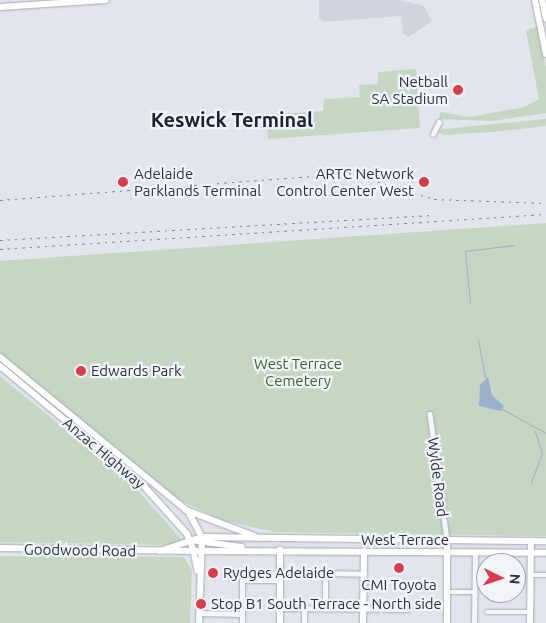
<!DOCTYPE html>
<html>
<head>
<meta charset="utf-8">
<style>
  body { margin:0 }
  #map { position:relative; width:546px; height:623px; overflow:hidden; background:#e2e5ec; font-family:Ubuntu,sans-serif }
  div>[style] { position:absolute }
  .built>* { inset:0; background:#cfd4de }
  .green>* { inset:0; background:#c6d6c2 }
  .water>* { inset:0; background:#99b0cf }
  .stream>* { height:1px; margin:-0.5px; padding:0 0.5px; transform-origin:0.5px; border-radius:0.5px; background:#99b0cf }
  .roads { filter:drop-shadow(0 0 1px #a6abb7) drop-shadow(0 0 1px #a6abb7) }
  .street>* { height:4.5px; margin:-2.25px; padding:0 2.25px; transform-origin:2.25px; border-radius:2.25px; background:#f5f6f9 }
  .secondary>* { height:5.5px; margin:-2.75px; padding:0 2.75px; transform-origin:2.75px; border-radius:2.75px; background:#fff }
  .primary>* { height:6px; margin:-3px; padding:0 3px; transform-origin:3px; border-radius:3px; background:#fff }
  .rail>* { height:1px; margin-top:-0.5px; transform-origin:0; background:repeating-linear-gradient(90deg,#798397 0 2.5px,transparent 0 7.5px) }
  .dots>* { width:14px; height:14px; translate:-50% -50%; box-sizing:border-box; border:2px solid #f2f4f9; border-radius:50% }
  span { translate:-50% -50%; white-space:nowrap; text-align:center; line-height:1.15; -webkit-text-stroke:4.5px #f2f4f9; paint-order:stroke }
  .poi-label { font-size:15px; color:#283145 }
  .right { translate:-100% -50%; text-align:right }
  .left { translate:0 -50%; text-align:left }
  .park-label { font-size:15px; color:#3a6334 }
  .street-label { font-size:15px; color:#283145 }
  .district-label { font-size:20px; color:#1a2236; font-weight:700 }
  .north { position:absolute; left:476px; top:553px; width:50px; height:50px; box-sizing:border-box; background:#f2f4f9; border:1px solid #a1a6b1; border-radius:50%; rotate:94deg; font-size:14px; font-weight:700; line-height:20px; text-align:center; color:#283145 }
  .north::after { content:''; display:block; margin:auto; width:18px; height:22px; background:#dc3c49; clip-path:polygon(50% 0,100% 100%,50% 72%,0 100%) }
</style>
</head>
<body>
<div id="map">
  <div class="built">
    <i style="clip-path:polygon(319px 0,399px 0,424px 6px,432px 21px,409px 37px,403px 34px,401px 16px,323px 22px,319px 18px)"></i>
  </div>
  <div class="green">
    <i style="clip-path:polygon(537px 26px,546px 67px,546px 113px,492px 121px,439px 119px,440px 112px,470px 117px,524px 107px,539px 99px,526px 31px)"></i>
    <i style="clip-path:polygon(416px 69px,420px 128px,268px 139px,266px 115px,323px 111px,324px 99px,360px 97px,359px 85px,378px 84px,378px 72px)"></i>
    <i style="clip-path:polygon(546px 119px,546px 126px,491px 132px,444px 135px,435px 130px)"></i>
    <i style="clip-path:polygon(546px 223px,546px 536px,275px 532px,224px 521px,177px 499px,0 354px,0 261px)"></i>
    <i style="clip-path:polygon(0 376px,133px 485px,182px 540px,168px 545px,0 542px)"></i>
    <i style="clip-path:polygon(0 556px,184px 557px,192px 571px,190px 623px,0 623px)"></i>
  </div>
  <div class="water">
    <i style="clip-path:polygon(488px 377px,492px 395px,504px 406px,501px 411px,479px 406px,480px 385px)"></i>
  </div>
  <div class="stream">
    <i style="left:470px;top:304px;width:53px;rotate:-95.4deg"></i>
    <i style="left:465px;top:251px;width:49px;rotate:-7deg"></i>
    <i style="left:478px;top:340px;width:38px;rotate:79deg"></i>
    <i style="left:502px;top:409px;width:50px;rotate:28.6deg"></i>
    <i style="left:531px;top:482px;width:31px;rotate:-69deg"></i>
    <i style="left:542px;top:453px;width:23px;rotate:-108deg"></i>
  </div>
  <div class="roads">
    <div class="street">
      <i style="left:433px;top:134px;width:13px;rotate:-63deg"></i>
      <i style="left:430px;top:414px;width:127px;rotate:82.3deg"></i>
      <i style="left:530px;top:575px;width:16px"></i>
      <i style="left:447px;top:592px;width:28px"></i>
      <i style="left:280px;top:608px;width:127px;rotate:0.5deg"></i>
      <i style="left:325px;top:609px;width:36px;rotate:-90deg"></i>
      <i style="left:325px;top:573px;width:39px;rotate:1deg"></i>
      <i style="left:487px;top:612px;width:43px"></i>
      <i style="left:199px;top:613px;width:43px;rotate:1.3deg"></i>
      <i style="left:242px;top:623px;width:42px;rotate:-90deg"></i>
      <i style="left:242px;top:581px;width:38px"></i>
      <i style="left:304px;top:623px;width:15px;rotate:-90deg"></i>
      <i style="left:474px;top:623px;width:71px;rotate:-89.2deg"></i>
    </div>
    <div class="secondary">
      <i style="left:0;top:7px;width:106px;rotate:-3.8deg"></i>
      <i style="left:0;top:548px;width:197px;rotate:0.9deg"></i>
      <i style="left:194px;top:551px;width:20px;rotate:79deg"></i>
      <i style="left:199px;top:623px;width:85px;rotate:-88deg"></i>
      <i style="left:280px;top:623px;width:73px;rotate:-90deg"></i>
      <i style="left:363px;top:623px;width:71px;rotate:-89.2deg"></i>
      <i style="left:447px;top:623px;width:83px;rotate:-90deg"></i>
      <i style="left:530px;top:623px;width:82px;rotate:-89.3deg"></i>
    </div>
    <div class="primary">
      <i style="left:535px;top:0;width:55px;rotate:78.5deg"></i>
      <i style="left:542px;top:0;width:19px;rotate:78deg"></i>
      <i style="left:0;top:357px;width:241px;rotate:39.4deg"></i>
      <i style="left:186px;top:510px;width:73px;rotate:20.9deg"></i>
      <i style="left:0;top:366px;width:186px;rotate:39.8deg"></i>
      <i style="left:143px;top:485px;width:66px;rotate:48.1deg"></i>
      <i style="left:187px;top:534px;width:18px;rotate:68deg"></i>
      <i style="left:189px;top:513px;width:27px;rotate:62deg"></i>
      <i style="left:191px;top:540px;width:51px;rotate:7.8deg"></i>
      <i style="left:160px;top:551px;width:44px;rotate:-18.4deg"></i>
      <i style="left:202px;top:537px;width:344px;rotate:0.7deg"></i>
      <i style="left:201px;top:551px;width:345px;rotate:0.3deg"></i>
    </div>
  </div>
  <div class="rail">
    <i style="left:0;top:200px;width:350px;rotate:-4.4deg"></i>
    <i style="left:349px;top:173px;width:89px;rotate:17deg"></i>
    <i style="left:434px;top:199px;width:112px;rotate:2deg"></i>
    <i style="left:0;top:240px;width:433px;rotate:-3.3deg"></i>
    <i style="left:0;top:249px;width:547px;rotate:-3.67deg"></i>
  </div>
  <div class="dots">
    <i style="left:458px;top:90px;background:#dc3c49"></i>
    <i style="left:123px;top:182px;background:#dc3c49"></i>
    <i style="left:424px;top:182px;background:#dc3c49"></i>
    <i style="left:81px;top:371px;background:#dc3c49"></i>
    <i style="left:399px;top:568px;background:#dc3c49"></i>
    <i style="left:213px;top:573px;background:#dc3c49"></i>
    <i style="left:201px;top:604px;background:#dc3c49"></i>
  </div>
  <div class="poi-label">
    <span class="right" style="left:448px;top:90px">Netball<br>SA Stadium</span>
    <span class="left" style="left:134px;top:182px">Adelaide<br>Parklands Terminal</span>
    <span class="right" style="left:414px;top:182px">ARTC Network<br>Control Center West</span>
    <span class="left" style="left:91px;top:371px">Edwards Park</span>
    <span class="left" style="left:223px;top:573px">Rydges Adelaide</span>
    <span style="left:399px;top:585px">CMI Toyota</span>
    <span class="left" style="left:211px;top:604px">Stop B1 South Terrace - North side</span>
  </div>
  <div class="park-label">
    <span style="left:298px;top:372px">West Terrace<br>Cemetery</span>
  </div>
  <div class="street-label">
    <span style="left:104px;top:453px;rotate:40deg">Anzac Highway</span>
    <span style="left:438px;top:477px;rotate:83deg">Wylde Road</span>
    <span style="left:405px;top:540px">West Terrace</span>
    <span style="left:80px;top:550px;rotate:1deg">Goodwood Road</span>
  </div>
  <div class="district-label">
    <span style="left:232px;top:119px">Keswick Terminal</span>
  </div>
  <div class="north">N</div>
</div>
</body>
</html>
